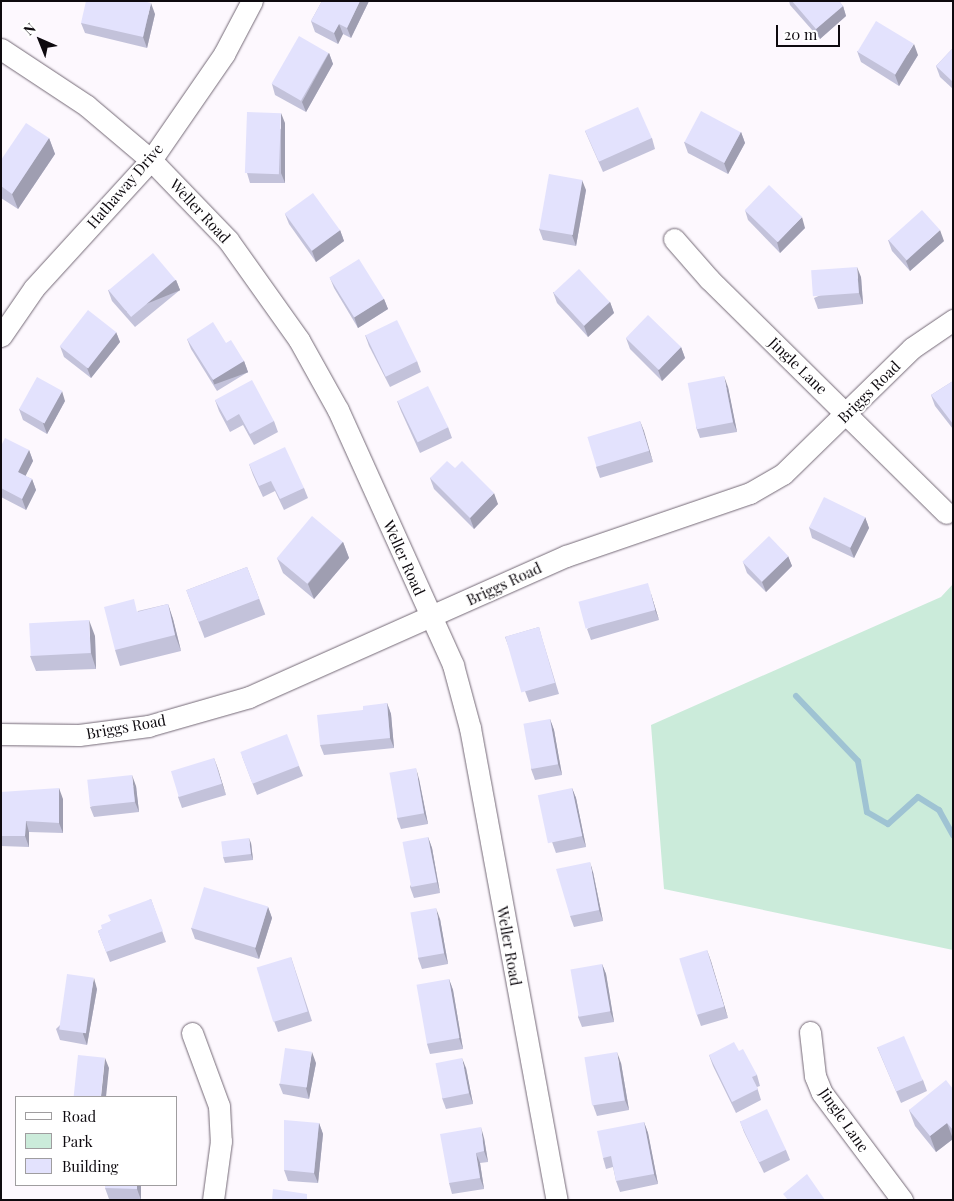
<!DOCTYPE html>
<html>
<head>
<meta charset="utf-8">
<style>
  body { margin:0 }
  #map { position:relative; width:954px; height:1201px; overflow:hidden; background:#fdf8fe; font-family:"Playfair Display",serif }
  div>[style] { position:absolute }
  .green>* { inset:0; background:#cbebda }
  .stream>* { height:6px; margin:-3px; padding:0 3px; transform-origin:3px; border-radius:3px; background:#9fc3d3 }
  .roads { filter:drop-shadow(0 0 1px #746976) drop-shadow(0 0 1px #746976) }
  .minor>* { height:21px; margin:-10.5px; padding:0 10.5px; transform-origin:10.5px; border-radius:10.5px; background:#fff }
  .wall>* { inset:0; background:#c3c2da; transform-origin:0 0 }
  .shaded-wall>* { inset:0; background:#9f9eb1; transform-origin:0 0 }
  .building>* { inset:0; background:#e3e2fd; transform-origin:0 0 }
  span { translate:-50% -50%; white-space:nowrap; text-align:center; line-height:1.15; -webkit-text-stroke:4px #fff; paint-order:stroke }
  .street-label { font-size:15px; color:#0e0a0f }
  .frame { position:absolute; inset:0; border:2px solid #0e0a0f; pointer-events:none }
  .legend { position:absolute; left:15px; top:1096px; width:162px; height:90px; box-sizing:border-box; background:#fff; border:1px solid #9f9d9f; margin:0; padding:6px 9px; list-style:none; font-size:15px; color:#0e0a0f }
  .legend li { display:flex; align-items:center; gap:10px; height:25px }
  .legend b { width:25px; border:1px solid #9f9d9f }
  .north { position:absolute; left:15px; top:15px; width:50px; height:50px; -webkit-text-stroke:4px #fff; paint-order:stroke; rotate:316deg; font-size:14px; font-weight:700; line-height:20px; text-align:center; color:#0e0a0f }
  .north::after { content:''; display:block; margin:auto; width:18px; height:22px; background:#0e0a0f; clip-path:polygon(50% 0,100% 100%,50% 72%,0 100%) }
  .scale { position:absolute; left:776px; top:25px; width:64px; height:22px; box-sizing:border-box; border:2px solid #0e0a0f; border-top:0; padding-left:6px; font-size:15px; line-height:18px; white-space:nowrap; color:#0e0a0f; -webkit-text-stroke:4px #fff; paint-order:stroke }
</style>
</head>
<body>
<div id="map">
  <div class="green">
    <i style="clip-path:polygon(953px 584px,953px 950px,664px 889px,651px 725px,941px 597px)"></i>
  </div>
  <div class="stream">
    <i style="left:796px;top:696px;width:90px;rotate:46.4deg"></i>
    <i style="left:858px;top:761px;width:52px;rotate:80deg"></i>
    <i style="left:867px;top:812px;width:24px;rotate:30deg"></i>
    <i style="left:888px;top:824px;width:40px;rotate:-42deg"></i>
    <i style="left:918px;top:797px;width:25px;rotate:32deg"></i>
    <i style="left:939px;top:810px;width:29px;rotate:61deg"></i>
  </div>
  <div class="roads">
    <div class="minor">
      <i style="left:1px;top:49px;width:103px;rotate:33.5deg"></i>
      <i style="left:87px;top:106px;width:84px;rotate:40.2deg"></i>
      <i style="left:151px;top:160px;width:111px;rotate:46.1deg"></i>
      <i style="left:228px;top:240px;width:123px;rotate:54.6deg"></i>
      <i style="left:299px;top:340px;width:80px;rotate:60.9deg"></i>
      <i style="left:338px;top:410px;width:280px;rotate:65.7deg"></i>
      <i style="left:453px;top:665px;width:65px;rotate:74.9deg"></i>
      <i style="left:470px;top:728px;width:480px;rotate:79.6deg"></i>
      <i style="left:674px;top:239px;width:53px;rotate:48.8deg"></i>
      <i style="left:709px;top:279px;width:333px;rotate:44.6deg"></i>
      <i style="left:1px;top:336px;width:58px;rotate:-55.5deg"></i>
      <i style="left:34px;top:288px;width:173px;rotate:-47.6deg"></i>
      <i style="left:151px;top:160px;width:129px;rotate:-55.4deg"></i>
      <i style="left:224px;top:54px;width:60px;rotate:-62.2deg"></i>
      <i style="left:1px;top:734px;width:78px;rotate:0.7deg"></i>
      <i style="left:79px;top:735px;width:70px;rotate:-7.4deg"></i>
      <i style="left:148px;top:726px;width:105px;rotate:-16deg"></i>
      <i style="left:249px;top:697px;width:347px;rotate:-24deg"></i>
      <i style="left:566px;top:556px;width:194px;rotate:-18.9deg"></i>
      <i style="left:750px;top:493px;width:38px;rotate:-30deg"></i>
      <i style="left:783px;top:474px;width:180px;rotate:-44.3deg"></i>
      <i style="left:912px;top:348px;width:50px;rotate:-34.3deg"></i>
      <i style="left:810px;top:1032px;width:44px;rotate:83.5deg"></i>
      <i style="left:815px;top:1076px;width:18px;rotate:68deg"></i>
      <i style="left:822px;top:1093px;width:134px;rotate:53.2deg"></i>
      <i style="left:192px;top:1033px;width:78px;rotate:69.7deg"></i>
      <i style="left:219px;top:1106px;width:35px;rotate:87deg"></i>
      <i style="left:221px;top:1141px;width:60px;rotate:97.7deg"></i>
    </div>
  </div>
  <div class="wall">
    <i style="clip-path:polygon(322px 1px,369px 1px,351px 38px,343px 34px,338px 44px,315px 32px,311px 21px)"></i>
    <i style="clip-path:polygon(789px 1px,839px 1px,843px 6px,846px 16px,820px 39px,790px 5px)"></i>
    <i style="clip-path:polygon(155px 14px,147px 48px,85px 33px,81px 23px)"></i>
    <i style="clip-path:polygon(953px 48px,953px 89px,940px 77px,936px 66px)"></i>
    <i style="clip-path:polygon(857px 51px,918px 55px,899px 86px,861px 62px)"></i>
    <i style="clip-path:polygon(329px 53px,333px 64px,306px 112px,275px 95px,272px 84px)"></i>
    <i style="clip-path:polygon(285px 123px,285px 183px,250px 183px,247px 173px)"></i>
    <i style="clip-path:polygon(585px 131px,652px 138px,655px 149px,603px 172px)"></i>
    <i style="clip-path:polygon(741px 132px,745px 143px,728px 174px,688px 153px,684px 142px)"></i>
    <i style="clip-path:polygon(49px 138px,55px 154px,18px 209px,1px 198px,1px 160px)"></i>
    <i style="clip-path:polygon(586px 190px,576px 246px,543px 240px,539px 229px)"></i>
    <i style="clip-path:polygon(745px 210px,805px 228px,780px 253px,748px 220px)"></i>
    <i style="clip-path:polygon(285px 214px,340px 230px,344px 241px,316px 262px,289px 224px)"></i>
    <i style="clip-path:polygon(888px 240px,944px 241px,910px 271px,892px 251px)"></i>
    <i style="clip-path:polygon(861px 277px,863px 304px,818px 309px,814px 298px)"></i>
    <i style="clip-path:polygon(330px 278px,384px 299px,388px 309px,358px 328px,334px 288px)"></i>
    <i style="clip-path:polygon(176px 280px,180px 290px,135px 327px,112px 301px,108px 290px)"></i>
    <i style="clip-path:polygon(553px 292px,610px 302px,614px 313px,588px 337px,557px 303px)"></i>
    <i style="clip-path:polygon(116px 332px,120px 342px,91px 378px,64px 357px,60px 346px)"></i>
    <i style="clip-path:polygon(365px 335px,417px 361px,421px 372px,390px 387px,369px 346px)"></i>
    <i style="clip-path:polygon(626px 338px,681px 347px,685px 358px,662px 381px,630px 349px)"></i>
    <i style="clip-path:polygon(187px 339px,226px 343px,244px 361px,248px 372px,217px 391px,191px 349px)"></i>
    <i style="clip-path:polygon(953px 381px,953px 429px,935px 406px,931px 395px)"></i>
    <i style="clip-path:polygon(728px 387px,737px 432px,700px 438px,696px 427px)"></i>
    <i style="clip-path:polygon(215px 400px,274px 421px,278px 432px,254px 445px,243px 425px,230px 432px,219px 411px)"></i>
    <i style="clip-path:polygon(65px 401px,47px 434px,23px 420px,19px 409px)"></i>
    <i style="clip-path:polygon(397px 401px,448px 427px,452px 438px,420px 453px,401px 411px)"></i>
    <i style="clip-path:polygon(640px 421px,653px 462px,600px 478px,596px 467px)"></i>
    <i style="clip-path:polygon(1px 446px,29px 450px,33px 461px,25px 476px,32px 479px,36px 490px,26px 510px,1px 497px)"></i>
    <i style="clip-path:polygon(249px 464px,304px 488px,308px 498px,284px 510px,275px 491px,263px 497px,253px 475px)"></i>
    <i style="clip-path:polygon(455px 468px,498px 504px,474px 529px,434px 489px,430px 478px)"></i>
    <i style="clip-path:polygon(865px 517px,869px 528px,854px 558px,812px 538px,809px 527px)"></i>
    <i style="clip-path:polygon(343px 542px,349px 558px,314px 599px,283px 573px,277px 558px)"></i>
    <i style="clip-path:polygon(788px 556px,792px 566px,766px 592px,747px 573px,743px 562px)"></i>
    <i style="left:247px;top:567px;width:51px;height:65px;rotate:69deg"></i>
    <i style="clip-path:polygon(651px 594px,659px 620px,591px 640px,587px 629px)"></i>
    <i style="clip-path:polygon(168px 604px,173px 619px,181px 651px,120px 666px,115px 650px,138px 611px)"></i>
    <i style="clip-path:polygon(539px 627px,542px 638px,559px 694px,529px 702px,505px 637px)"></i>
    <i style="clip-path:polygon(95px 636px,96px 669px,36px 671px,30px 656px)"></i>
    <i style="clip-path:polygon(387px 703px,391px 714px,394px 748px,324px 755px,320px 745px,363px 710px)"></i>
    <i style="clip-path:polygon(550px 719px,554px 730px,562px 775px,535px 780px,531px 769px)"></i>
    <i style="clip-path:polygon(242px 756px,299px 766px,303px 776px,257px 795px)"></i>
    <i style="clip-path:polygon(214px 758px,226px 795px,182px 808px,178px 797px)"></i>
    <i style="clip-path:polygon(419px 779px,428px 824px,401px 829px,397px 818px)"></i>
    <i style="clip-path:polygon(136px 786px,139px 812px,94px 817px,90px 807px)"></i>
    <i style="clip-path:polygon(572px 788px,576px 798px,586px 847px,556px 853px,552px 842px)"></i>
    <i style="clip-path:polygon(1px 792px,63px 799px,63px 833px,29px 832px,29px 847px,1px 846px)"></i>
    <i style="clip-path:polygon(428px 837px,432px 848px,440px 893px,414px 898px,410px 887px)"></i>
    <i style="clip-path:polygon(251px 843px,253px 860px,225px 863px,223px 857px)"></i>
    <i style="clip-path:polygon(593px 872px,603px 921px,574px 927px,570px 916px)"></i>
    <i style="clip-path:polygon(151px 899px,166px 942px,110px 962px,98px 931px,102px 929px,111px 921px)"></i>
    <i style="clip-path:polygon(268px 907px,272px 918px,259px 959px,195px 939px,191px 928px)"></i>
    <i style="clip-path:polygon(440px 919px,448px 964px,422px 969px,418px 958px)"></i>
    <i style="clip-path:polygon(707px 950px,728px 1018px,701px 1026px,697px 1015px)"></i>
    <i style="clip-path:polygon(291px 957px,312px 1021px,278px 1032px,274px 1021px)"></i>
    <i style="clip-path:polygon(602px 964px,606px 974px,614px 1022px,582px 1027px,578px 1017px)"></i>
    <i style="clip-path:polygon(449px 979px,453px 990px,463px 1049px,430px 1054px,427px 1044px)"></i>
    <i style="clip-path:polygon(97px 989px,87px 1045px,60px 1040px,56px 1029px)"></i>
    <i style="clip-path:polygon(877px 1047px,923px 1080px,927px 1091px,901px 1103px)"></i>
    <i style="clip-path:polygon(739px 1051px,757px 1075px,760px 1086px,757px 1087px,761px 1100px,736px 1113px,713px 1066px,709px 1055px)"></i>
    <i style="clip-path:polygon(316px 1063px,309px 1099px,283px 1094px,279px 1084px)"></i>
    <i style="clip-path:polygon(621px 1063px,629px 1110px,597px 1116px,593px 1105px)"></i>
    <i style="clip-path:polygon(466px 1068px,473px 1104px,446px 1109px,442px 1098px)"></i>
    <i style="clip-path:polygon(953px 1089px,953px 1139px,936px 1152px,915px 1126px,909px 1110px)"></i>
    <i style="clip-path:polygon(740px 1121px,786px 1150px,790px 1160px,764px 1173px,744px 1132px)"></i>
    <i style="clip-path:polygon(644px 1122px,648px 1133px,658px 1184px,620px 1192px,616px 1181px,613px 1167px,606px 1169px,603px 1158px)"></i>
    <i style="clip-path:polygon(319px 1123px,323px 1134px,318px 1183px,288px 1181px,284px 1170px)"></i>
    <i style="clip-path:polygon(484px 1138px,488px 1162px,480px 1163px,484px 1189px,452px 1194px,449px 1183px)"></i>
    <i style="clip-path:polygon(105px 1185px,141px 1185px,141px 1200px,109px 1199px,105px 1188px)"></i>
  </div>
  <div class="shaded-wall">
    <i style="clip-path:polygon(360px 1px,369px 1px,351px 38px,347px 28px)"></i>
    <i style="clip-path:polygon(151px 3px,155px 14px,147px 48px,143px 37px)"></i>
    <i style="clip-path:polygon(843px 6px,846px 16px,820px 39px,816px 29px)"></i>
    <i style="clip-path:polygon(339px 24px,343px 34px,338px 44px,334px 33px)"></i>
    <i style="clip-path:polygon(914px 44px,918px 55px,899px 86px,895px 75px)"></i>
    <i style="clip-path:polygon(329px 53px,333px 64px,306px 112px,302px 102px)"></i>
    <i style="clip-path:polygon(281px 113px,285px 123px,285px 183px,281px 173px)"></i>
    <i style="clip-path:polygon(741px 132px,745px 143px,728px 174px,724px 163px)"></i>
    <i style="clip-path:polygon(49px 138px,55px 154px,18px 209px,12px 194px)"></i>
    <i style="clip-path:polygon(582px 180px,586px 190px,576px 246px,572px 235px)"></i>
    <i style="clip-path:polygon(802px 217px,805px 228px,780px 253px,777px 242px)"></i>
    <i style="clip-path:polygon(340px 230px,344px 241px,316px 262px,312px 251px)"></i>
    <i style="clip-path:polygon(940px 230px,944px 241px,910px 271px,906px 261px)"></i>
    <i style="clip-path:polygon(857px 267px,861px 277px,863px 304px,859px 293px)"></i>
    <i style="left:176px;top:280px;width:11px;height:58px;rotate:68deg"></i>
    <i style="clip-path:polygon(384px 299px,388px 309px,358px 328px,354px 317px)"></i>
    <i style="clip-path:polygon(610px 302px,614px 313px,588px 337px,584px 326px)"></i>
    <i style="clip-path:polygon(116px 332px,120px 342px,91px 378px,87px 368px)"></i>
    <i style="clip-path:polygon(681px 347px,685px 358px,662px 381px,658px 370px)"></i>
    <i style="left:244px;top:361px;width:12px;height:36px;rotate:70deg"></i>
    <i style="clip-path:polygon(724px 376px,728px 387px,737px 432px,733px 422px)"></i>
    <i style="clip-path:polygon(62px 391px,65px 401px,47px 434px,43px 423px)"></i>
    <i style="clip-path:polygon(640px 421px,644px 431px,653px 462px,649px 451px)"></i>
    <i style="clip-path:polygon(29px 450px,33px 461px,22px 483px,18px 472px)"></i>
    <i style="clip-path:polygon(32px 479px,36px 490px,26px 510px,22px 499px)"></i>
    <i style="clip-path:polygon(494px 493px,498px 504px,474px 529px,470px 518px)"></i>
    <i style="clip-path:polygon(865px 517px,869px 528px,854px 558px,850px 548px)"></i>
    <i style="clip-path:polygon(343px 542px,349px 558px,314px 599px,308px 584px)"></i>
    <i style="clip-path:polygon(788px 556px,792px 566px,766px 592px,762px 582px)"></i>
    <i style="clip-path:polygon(648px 583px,651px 594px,659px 620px,655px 610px)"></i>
    <i style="clip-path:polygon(168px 604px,173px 619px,181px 651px,175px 635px)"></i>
    <i style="clip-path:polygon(89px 620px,95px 636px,96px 669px,91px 653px)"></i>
    <i style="clip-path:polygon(387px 703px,391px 714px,394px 748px,390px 738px)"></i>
    <i style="clip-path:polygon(550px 719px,554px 730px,562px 775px,558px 764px)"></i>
    <i style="clip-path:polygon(214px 758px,218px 769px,226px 795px,222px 784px)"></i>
    <i style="clip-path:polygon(416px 768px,419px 779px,428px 824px,424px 813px)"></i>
    <i style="clip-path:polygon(132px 775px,136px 786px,139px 812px,135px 802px)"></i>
    <i style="clip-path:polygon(59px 788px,63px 799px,63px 833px,59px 823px)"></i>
    <i style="clip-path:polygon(572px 788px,576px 798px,586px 847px,582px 836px)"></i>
    <i style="clip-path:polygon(26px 821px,29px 832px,29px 847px,25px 836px)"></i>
    <i style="clip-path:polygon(428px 837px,432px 848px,440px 893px,437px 882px)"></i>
    <i style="clip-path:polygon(249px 838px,251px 843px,253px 860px,251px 854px)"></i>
    <i style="clip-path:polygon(590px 862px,593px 872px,603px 921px,599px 910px)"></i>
    <i style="clip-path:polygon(268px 907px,272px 918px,259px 959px,255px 948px)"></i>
    <i style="clip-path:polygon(436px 908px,440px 919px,448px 964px,444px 953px)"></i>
    <i style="clip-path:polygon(707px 950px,711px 961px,728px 1018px,724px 1007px)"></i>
    <i style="clip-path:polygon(602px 964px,606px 974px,614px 1022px,610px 1011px)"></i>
    <i style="clip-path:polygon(94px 978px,97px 989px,87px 1045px,83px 1034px)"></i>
    <i style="clip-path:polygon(449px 979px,453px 990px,463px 1049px,459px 1038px)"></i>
    <i style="clip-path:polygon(312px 1052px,316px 1063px,309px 1099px,306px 1088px)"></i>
    <i style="clip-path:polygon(617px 1052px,621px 1063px,629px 1110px,625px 1100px)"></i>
    <i style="clip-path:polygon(105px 1058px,109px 1068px,106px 1097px,101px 1097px)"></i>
    <i style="clip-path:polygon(462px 1058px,466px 1068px,473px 1104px,469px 1093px)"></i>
    <i style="clip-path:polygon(644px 1122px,648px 1133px,658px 1184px,654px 1174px)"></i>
    <i style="clip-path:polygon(319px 1123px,323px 1134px,318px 1183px,314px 1173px)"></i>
    <i style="clip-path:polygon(947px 1123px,953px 1139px,936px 1152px,930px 1136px)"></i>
    <i style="clip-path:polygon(481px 1127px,484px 1138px,488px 1162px,484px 1151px)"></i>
    <i style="clip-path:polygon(476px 1153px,480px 1163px,484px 1189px,480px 1178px)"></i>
    <i style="clip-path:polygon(137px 1185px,141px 1185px,141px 1200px,137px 1189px)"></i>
  </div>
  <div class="building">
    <i style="clip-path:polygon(86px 1px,143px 1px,151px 3px,143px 37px,81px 23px)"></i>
    <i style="clip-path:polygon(322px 1px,360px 1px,347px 28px,339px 24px,334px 33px,311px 21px)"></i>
    <i style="clip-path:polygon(792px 1px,839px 1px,843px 6px,816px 29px)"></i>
    <i style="left:876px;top:21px;width:44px;height:36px;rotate:31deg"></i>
    <i style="left:299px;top:36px;width:34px;height:55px;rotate:30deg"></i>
    <i style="clip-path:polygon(953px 48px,953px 82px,936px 66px)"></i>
    <i style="left:638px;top:107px;width:34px;height:58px;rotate:66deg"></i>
    <i style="left:701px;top:111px;width:45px;height:35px;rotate:28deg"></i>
    <i style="left:247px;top:112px;width:34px;height:61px;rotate:2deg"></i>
    <i style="clip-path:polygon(26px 123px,49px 138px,12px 194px,1px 186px,1px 160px)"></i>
    <i style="left:549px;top:174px;width:34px;height:56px;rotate:10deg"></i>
    <i style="left:769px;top:185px;width:46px;height:35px;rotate:44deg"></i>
    <i style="left:313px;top:193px;width:46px;height:35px;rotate:54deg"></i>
    <i style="left:922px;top:210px;width:27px;height:45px;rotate:48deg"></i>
    <i style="left:153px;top:253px;width:35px;height:58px;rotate:50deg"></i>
    <i style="left:359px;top:259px;width:47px;height:35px;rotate:58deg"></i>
    <i style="left:857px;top:267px;width:26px;height:46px;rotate:86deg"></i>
    <i style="left:579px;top:269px;width:45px;height:35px;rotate:47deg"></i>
    <i style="left:88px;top:310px;width:36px;height:46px;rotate:38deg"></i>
    <i style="left:648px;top:315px;width:46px;height:32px;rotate:44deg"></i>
    <i style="left:397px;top:320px;width:46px;height:35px;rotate:64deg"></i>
    <i style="clip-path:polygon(213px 322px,226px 343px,231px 340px,244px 361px,213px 380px,187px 339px)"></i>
    <i style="left:724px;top:376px;width:47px;height:37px;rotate:79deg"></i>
    <i style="left:37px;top:377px;width:29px;height:37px;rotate:29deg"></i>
    <i style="clip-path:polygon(252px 380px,274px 421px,250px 434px,239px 414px,227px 421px,215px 400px)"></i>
    <i style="clip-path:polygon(953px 381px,953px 424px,931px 395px)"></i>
    <i style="left:428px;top:386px;width:46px;height:34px;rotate:64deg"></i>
    <i style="left:640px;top:421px;width:31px;height:55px;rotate:73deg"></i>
    <i style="clip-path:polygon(5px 438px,29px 450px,18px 472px,32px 479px,22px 499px,1px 488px,1px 446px)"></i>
    <i style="clip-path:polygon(285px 447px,304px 488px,280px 499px,271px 481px,259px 486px,249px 464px)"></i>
    <i style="clip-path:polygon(447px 461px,455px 468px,462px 461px,494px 493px,470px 518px,430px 478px)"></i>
    <i style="left:824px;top:497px;width:46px;height:34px;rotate:26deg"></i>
    <i style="left:312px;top:516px;width:40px;height:55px;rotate:40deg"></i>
    <i style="left:769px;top:536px;width:28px;height:37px;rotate:46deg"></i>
    <i style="left:247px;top:567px;width:34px;height:65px;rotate:69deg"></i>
    <i style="left:648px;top:583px;width:28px;height:72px;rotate:75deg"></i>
    <i style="clip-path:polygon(134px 599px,137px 612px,168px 604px,175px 635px,115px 650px,104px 607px)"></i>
    <i style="left:89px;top:620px;width:33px;height:60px;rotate:87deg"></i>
    <i style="left:539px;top:627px;width:58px;height:35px;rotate:74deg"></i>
    <i style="clip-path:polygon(387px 703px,390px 738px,320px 745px,317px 715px,363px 710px,363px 706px)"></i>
    <i style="left:550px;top:719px;width:46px;height:27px;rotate:80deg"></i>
    <i style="left:287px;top:734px;width:34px;height:50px;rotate:69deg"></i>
    <i style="left:214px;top:758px;width:27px;height:45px;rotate:73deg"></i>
    <i style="left:416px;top:768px;width:46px;height:27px;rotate:80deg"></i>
    <i style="left:132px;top:775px;width:27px;height:45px;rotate:84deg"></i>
    <i style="clip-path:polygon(59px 788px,59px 823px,26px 821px,25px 836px,1px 836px,1px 792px)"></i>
    <i style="left:572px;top:788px;width:49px;height:35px;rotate:78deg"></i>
    <i style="left:428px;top:837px;width:46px;height:26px;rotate:79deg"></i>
    <i style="left:249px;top:838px;width:16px;height:28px;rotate:83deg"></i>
    <i style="clip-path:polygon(590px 862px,599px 910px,570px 916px,556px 869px)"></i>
    <i style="left:204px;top:887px;width:67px;height:43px;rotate:17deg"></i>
    <i style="clip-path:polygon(151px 899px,163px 931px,106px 952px,98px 931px,102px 929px,101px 925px,111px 921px,108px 915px)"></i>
    <i style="left:436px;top:908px;width:46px;height:26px;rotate:80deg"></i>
    <i style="left:707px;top:950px;width:59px;height:29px;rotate:73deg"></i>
    <i style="left:291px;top:957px;width:57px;height:36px;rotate:73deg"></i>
    <i style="left:602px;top:964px;width:48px;height:32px;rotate:80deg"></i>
    <i style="left:67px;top:974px;width:27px;height:56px;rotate:8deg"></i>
    <i style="left:449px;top:979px;width:60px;height:33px;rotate:80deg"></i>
    <i style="left:904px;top:1036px;width:48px;height:29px;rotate:67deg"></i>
    <i style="clip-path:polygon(734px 1042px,739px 1051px,743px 1049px,757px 1075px,752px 1077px,758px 1089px,732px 1102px,709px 1055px)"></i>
    <i style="left:285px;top:1048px;width:27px;height:36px;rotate:8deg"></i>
    <i style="left:617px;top:1052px;width:49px;height:33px;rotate:81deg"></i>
    <i style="left:78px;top:1055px;width:27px;height:42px;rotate:6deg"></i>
    <i style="left:462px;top:1058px;width:36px;height:27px;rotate:79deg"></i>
    <i style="clip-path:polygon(946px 1080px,953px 1089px,953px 1130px,947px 1123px,930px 1136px,909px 1110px)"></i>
    <i style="left:767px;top:1109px;width:45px;height:30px;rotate:65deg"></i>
    <i style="clip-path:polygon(284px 1120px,319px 1123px,314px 1173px,284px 1170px)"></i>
    <i style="clip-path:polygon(644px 1122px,654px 1174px,616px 1181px,611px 1156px,603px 1158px,597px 1131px)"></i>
    <i style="clip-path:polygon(481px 1127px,484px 1151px,476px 1153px,480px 1178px,449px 1183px,440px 1134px)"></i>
    <i style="clip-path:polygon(807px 1174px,825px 1200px,788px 1200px,783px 1194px)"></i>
    <i style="clip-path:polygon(105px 1185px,137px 1185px,137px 1189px,105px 1188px)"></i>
    <i style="clip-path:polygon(273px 1189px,307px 1194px,307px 1200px,272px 1200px)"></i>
  </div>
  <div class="street-label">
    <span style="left:125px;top:186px;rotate:-49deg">Hathaway Drive</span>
    <span style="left:200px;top:211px;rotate:47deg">Weller Road</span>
    <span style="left:798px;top:366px;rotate:44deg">Jingle Lane</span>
    <span style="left:869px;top:392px;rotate:-45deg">Briggs Road</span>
    <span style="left:404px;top:558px;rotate:66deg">Weller Road</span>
    <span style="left:504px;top:584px;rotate:-25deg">Briggs Road</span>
    <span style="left:126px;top:727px;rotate:-10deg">Briggs Road</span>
    <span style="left:509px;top:946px;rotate:80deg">Weller Road</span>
    <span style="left:844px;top:1120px;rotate:55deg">Jingle Lane</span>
  </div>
  <div class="frame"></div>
  <ul class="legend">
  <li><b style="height:6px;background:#fff"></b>Road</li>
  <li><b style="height:14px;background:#cbebda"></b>Park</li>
  <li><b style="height:14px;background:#e3e2fd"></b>Building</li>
  </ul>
  <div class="north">N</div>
  <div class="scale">20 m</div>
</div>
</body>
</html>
